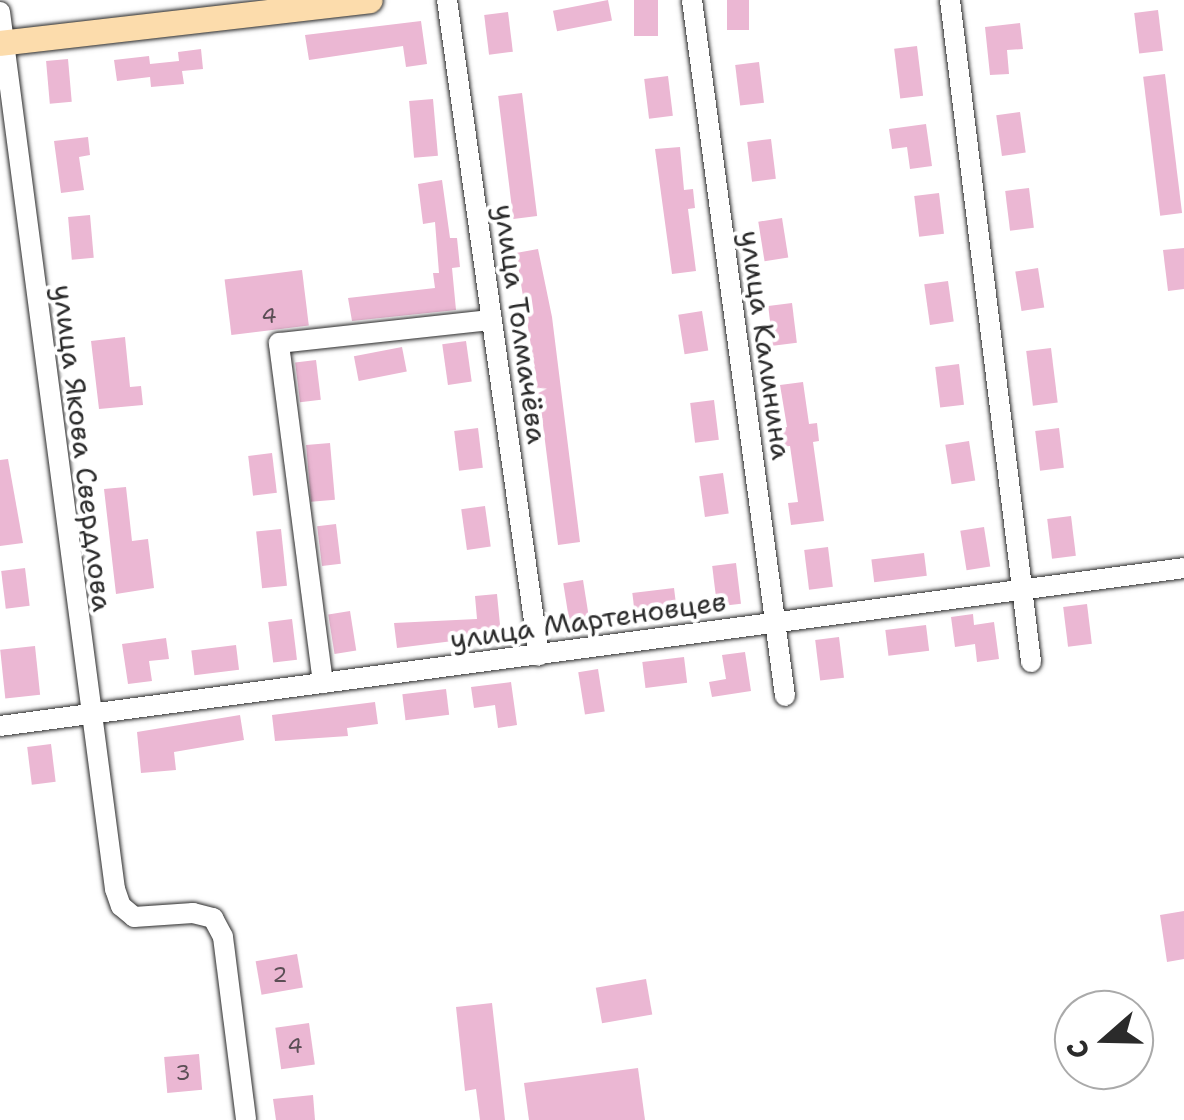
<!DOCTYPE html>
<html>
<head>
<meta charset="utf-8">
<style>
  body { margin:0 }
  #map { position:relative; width:1184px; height:1120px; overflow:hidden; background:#fff; font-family:"Shantell Sans",sans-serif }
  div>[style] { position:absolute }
  .building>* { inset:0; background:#ebb7d3; transform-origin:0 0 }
  .roads { filter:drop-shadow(0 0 2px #2b2b2b) drop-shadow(0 0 2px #2b2b2b) }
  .minor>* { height:20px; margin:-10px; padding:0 10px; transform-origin:10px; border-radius:10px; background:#fff }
  .major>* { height:25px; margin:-12.5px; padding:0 12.5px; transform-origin:12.5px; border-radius:12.5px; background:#fcdcac }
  span { translate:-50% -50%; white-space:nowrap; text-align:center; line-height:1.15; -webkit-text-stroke:8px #fff; paint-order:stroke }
  .number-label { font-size:22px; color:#5b4e55 }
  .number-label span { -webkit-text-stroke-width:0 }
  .street-label { font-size:28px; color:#2b2b2b }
  .north { position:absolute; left:1054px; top:990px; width:100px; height:100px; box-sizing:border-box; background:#fff; border:2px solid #aaa; border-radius:50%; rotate:250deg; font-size:28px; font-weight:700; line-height:40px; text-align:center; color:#2b2b2b }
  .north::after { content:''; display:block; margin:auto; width:35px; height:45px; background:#2b2b2b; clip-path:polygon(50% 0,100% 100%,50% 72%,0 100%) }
</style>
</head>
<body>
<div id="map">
  <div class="building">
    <i style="left:608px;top:0;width:21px;height:56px;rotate:79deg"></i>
    <i style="left:634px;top:0;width:24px;height:36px"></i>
    <i style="left:727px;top:0;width:22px;height:30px"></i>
    <i style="left:1158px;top:10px;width:41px;height:24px;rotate:83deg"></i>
    <i style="left:508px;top:12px;width:40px;height:24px;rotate:83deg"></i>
    <i style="clip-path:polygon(421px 21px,427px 64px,406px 67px,403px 46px,309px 60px,305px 35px)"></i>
    <i style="clip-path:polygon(1020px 23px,1023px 49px,1007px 50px,1009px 74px,990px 75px,985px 27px)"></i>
    <i style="left:917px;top:46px;width:50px;height:23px;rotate:83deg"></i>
    <i style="clip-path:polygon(201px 49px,203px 69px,182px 71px,184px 84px,151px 87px,150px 77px,117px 81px,114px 60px,149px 56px,150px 64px,179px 61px,178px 52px)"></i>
    <i style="left:68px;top:59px;width:43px;height:22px;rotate:85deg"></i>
    <i style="left:759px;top:62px;width:41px;height:24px;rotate:83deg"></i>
    <i style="left:1165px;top:74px;width:140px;height:22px;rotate:83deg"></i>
    <i style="left:668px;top:76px;width:40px;height:24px;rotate:83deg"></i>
    <i style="left:522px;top:93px;width:124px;height:24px;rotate:83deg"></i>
    <i style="left:433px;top:99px;width:57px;height:24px;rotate:85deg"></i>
    <i style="left:1020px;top:112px;width:41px;height:24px;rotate:82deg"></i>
    <i style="clip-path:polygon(926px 124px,932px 166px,910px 169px,907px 147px,892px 149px,889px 129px)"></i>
    <i style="clip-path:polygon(88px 137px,90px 155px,79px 157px,84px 190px,61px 193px,54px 141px)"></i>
    <i style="left:771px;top:139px;width:40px;height:24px;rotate:83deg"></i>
    <i style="clip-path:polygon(680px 147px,684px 190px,693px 189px,695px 208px,688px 209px,696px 271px,672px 274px,655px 149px)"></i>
    <i style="clip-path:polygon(442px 180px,450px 238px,457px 238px,460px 267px,452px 268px,456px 310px,352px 321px,348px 298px,435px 288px,433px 273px,439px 273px,435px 222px,423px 224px,418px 184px)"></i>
    <i style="left:1029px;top:188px;width:40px;height:24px;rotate:83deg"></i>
    <i style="left:939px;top:193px;width:41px;height:25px;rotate:83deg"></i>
    <i style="left:90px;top:215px;width:43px;height:22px;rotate:85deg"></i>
    <i style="left:782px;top:218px;width:40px;height:24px;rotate:81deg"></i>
    <i style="clip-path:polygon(1184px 248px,1184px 289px,1168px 291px,1163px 250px)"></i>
    <i style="clip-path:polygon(538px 249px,552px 317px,580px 542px,558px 545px,541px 409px,538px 396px,529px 397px,527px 385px,537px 383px,516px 253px)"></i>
    <i style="left:1038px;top:268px;width:40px;height:23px;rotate:81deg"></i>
    <i style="left:302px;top:270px;width:56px;height:78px;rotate:83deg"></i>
    <i style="left:948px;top:281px;width:41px;height:24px;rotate:82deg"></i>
    <i style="left:792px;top:303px;width:40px;height:24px;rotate:83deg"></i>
    <i style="left:702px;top:311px;width:40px;height:24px;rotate:81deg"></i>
    <i style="clip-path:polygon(125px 337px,130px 387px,141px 386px,143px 405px,99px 409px,91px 341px)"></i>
    <i style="left:466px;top:341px;width:41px;height:24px;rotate:82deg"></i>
    <i style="left:402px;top:347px;width:25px;height:49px;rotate:79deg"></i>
    <i style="left:1051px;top:348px;width:55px;height:25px;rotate:83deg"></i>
    <i style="left:316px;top:360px;width:40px;height:21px;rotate:83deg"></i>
    <i style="left:959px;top:364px;width:41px;height:24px;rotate:83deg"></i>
    <i style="clip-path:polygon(803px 382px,809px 424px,817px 423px,819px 441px,813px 442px,824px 521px,791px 525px,788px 503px,798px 502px,790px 446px,781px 447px,778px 429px,787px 427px,780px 385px)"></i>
    <i style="left:714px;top:400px;width:40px;height:24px;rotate:83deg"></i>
    <i style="left:478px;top:428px;width:40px;height:24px;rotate:83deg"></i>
    <i style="left:1059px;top:428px;width:40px;height:24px;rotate:83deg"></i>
    <i style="left:969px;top:441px;width:40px;height:24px;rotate:81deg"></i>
    <i style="left:330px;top:443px;width:57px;height:24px;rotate:85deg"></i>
    <i style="left:272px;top:453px;width:40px;height:24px;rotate:83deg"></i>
    <i style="clip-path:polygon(8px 459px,23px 543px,0 546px,0 460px)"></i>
    <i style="left:723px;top:473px;width:41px;height:24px;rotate:82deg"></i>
    <i style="clip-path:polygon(126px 487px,132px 541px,148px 539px,154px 588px,116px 594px,104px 489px)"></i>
    <i style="left:485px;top:506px;width:41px;height:24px;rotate:82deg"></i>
    <i style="left:1071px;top:516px;width:40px;height:24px;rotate:83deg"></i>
    <i style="left:336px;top:524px;width:40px;height:19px;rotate:83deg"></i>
    <i style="left:984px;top:527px;width:40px;height:24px;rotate:81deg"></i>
    <i style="left:281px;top:529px;width:57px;height:25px;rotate:84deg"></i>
    <i style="left:828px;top:547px;width:40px;height:24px;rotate:83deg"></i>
    <i style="left:924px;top:553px;width:23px;height:53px;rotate:83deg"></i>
    <i style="left:736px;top:563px;width:41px;height:24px;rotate:83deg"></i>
    <i style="left:25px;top:568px;width:38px;height:24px;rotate:83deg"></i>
    <i style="left:583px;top:580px;width:43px;height:20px;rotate:81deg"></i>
    <i style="left:674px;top:588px;width:25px;height:42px;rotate:83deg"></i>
    <i style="clip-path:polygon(497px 594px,501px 635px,397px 648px,394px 623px,477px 619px,475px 596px)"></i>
    <i style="left:1087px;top:604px;width:40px;height:24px;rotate:83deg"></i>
    <i style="left:350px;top:611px;width:40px;height:22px;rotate:81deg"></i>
    <i style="clip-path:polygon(973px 614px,974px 625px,994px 622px,999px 659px,977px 662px,975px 644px,955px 647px,951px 617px)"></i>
    <i style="left:292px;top:619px;width:41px;height:24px;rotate:83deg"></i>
    <i style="left:926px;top:625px;width:26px;height:41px;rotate:83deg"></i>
    <i style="left:839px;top:637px;width:41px;height:24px;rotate:83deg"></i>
    <i style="clip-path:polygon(166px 638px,169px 659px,149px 661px,152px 681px,128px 684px,122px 644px)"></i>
    <i style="left:236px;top:645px;width:25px;height:45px;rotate:83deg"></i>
    <i style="left:35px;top:646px;width:49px;height:35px;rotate:84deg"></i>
    <i style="clip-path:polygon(745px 652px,751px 691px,712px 697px,709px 682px,726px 679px,722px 655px)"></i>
    <i style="left:684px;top:657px;width:26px;height:42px;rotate:83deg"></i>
    <i style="left:598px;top:669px;width:43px;height:20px;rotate:81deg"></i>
    <i style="clip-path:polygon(511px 682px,517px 725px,498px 728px,495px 705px,474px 708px,471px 687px)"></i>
    <i style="left:446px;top:689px;width:26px;height:44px;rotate:83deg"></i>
    <i style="clip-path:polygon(375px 702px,378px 724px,347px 728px,348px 736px,275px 741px,272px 715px)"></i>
    <i style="clip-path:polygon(240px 715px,244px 740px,174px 752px,176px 770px,141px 773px,137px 732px)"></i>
    <i style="left:51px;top:744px;width:38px;height:24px;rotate:83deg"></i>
    <i style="clip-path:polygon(1184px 911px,1184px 959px,1167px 962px,1160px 915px)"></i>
    <i style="left:297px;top:954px;width:34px;height:42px;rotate:80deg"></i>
    <i style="left:646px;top:979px;width:36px;height:51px;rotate:80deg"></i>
    <i style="clip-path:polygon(492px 1003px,502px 1092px,505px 1120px,480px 1120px,476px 1089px,465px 1091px,456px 1007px)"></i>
    <i style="left:309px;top:1023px;width:42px;height:34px;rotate:82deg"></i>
    <i style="left:199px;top:1054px;width:36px;height:35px;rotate:85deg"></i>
    <i style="clip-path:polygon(638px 1068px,645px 1120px,529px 1120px,524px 1083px)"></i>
    <i style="clip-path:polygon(313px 1095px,315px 1120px,276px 1120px,273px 1099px)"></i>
  </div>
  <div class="roads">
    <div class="minor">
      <i style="left:447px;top:0;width:662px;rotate:82.02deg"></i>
      <i style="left:692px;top:0;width:702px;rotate:82.39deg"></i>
      <i style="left:950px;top:0;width:667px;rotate:83.02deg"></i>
      <i style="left:0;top:12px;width:885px;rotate:82.53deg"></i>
      <i style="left:115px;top:889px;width:18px;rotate:71deg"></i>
      <i style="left:121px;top:906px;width:17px;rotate:40deg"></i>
      <i style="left:134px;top:917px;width:59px;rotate:-3.9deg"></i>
      <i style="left:193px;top:913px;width:21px;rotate:14deg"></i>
      <i style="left:213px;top:918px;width:21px;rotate:62deg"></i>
      <i style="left:223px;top:937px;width:184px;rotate:82.8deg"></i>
      <i style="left:323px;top:683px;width:343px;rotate:-97.4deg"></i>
      <i style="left:279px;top:343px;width:214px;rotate:-6.2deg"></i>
      <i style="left:0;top:726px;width:1194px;rotate:-7.6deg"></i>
    </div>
    <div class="major">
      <i style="left:0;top:43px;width:372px;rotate:-6.6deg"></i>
    </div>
  </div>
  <div class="number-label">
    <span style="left:269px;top:316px">4</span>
    <span style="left:280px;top:975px">2</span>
    <span style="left:295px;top:1046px">4</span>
    <span style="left:183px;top:1073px">3</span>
  </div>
  <div class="street-label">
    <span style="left:521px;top:324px;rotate:82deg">улица Толмачёва</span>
    <span style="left:766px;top:345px;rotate:82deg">улица Калинина</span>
    <span style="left:83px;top:448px;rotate:83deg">улица Якова Свердлова</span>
    <span style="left:588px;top:620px;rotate:-8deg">улица Мартеновцев</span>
  </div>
  <div class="north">С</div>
</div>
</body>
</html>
